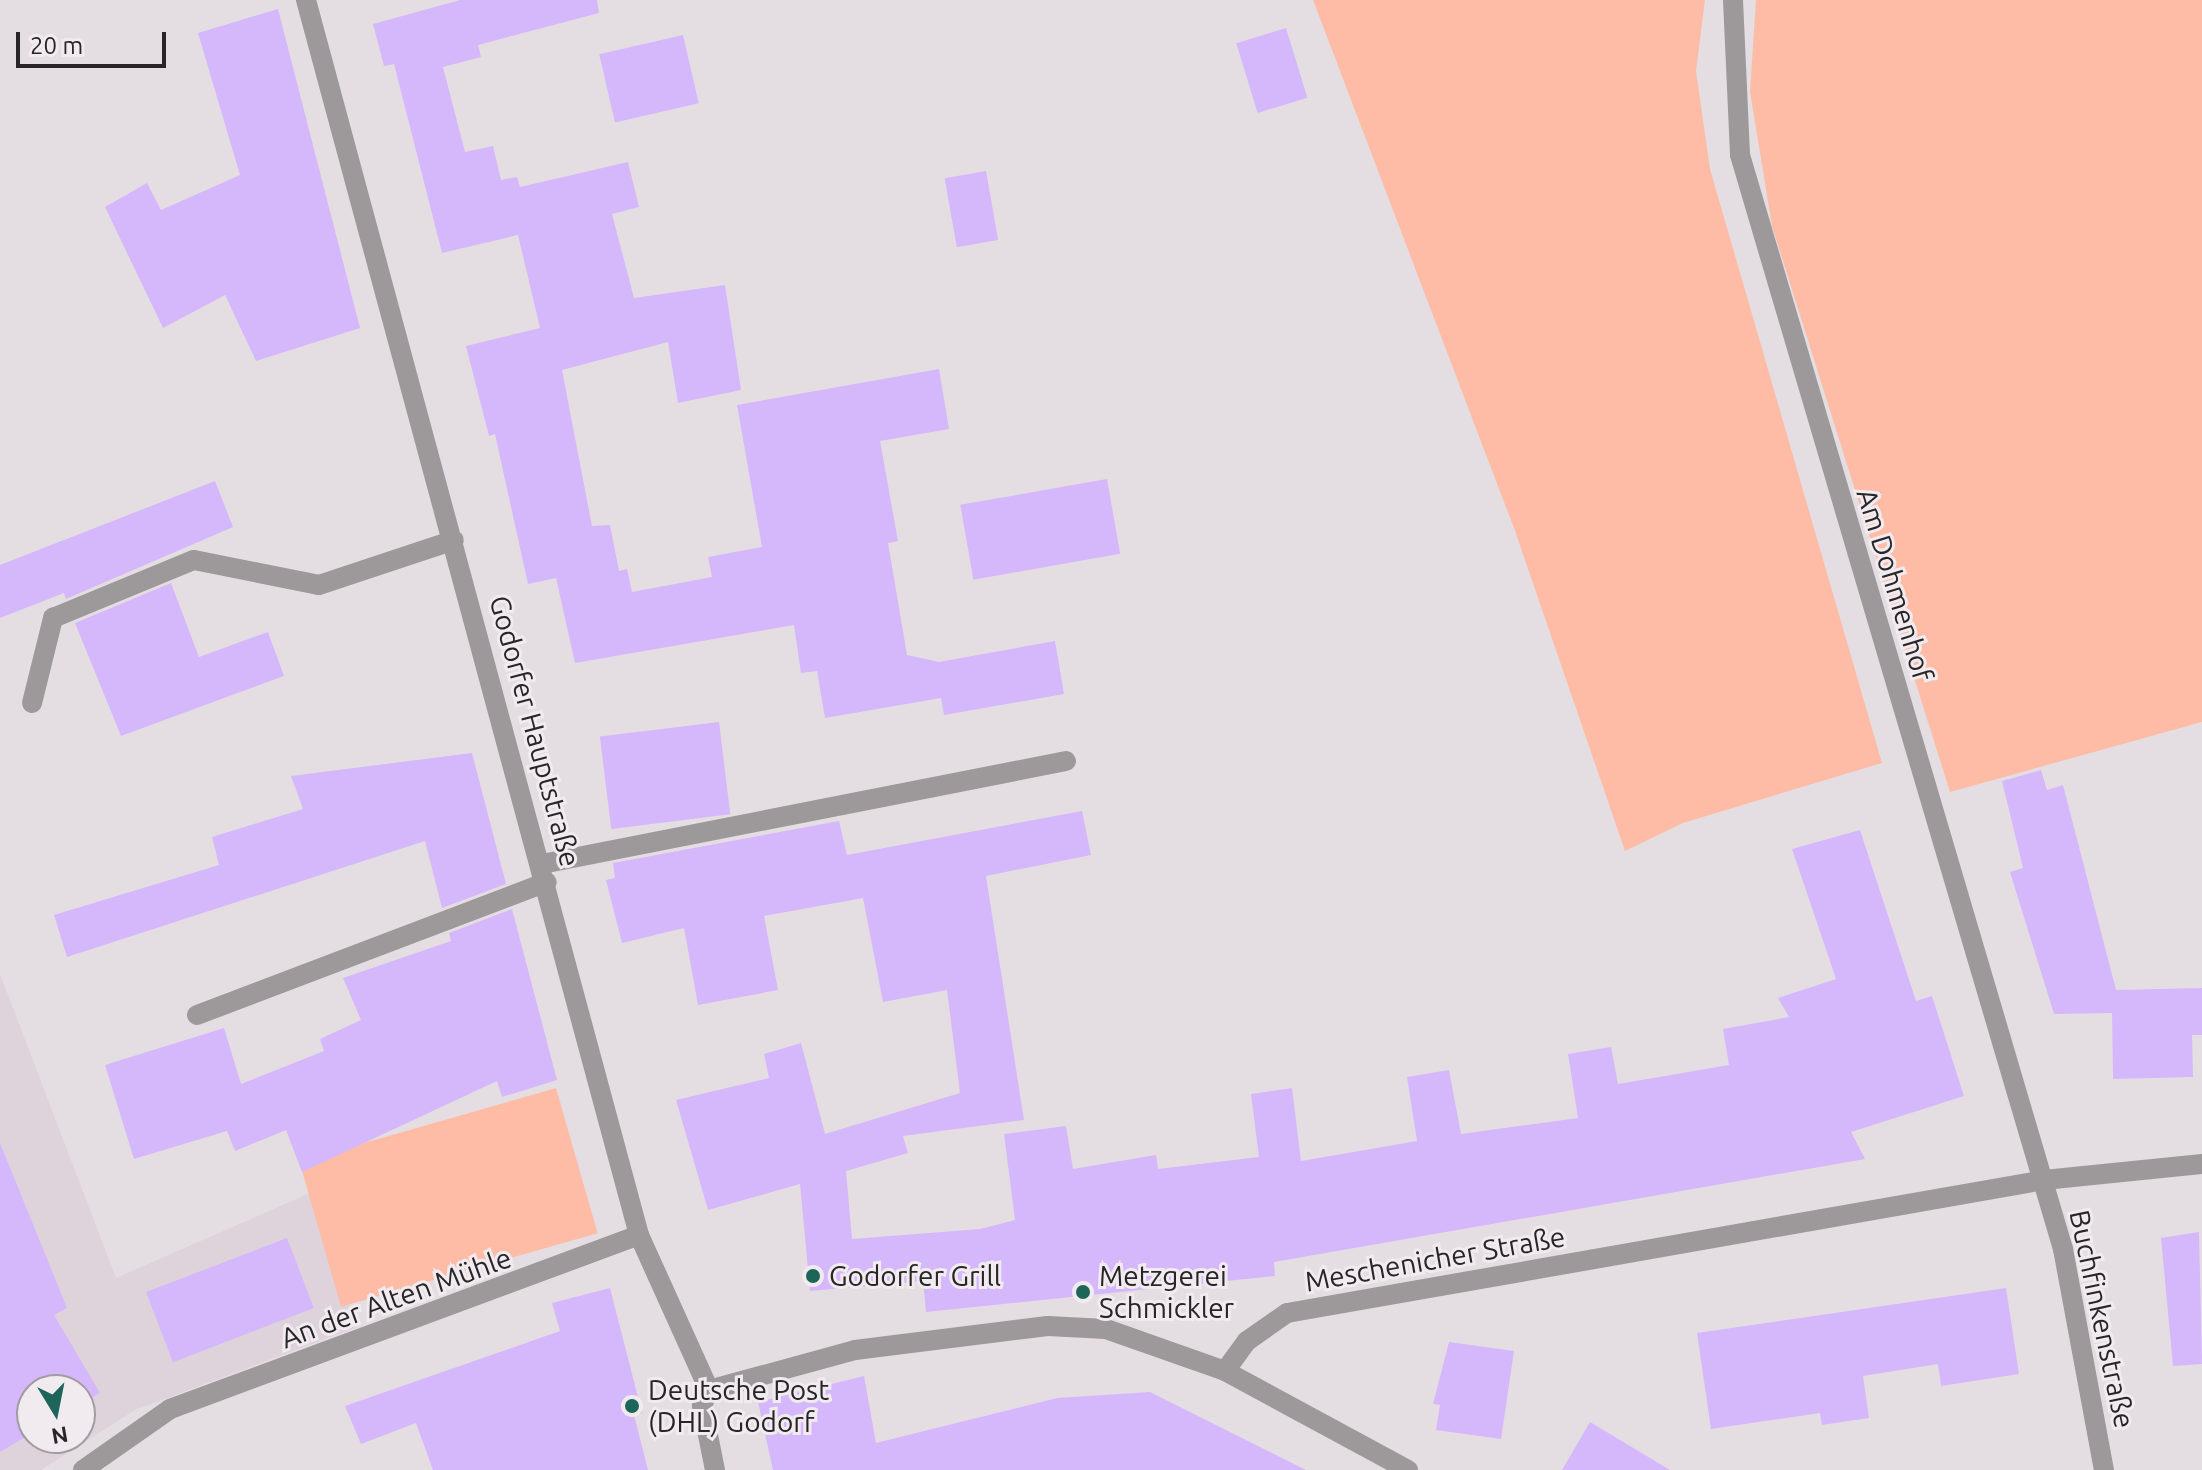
<!DOCTYPE html>
<html>
<head>
<meta charset="utf-8">
<style>
  body { margin:0 }
  #map { position:relative; width:2202px; height:1470px; overflow:hidden; background:#e4dee2; font-family:Ubuntu,sans-serif }
  div>[style] { position:absolute }
  .built>* { inset:0; background:#ded2db }
  .green>* { inset:0; background:#febca7; transform-origin:0 0 }
  .building>* { inset:0; background:#d5b8fb; transform-origin:0 0 }
  .minor>* { height:20px; margin:-10px; padding:0 10px; transform-origin:10px; border-radius:10px; background:#9d999a }
  .dots>* { width:22px; height:22px; translate:-50% -50%; box-sizing:border-box; border:4px solid #f1ebef; border-radius:50% }
  span { translate:-50% -50%; white-space:nowrap; text-align:center; line-height:1.15; -webkit-text-stroke:6px #f1ebef; paint-order:stroke }
  .street-label { font-size:28px; color:#282527 }
  .poi-label { font-size:28px; color:#282527 }
  .left { translate:0 -50%; text-align:left }
  .north { position:absolute; left:16px; top:1374px; width:80px; height:80px; box-sizing:border-box; background:#f1ebef; border:2px solid #a19c9f; border-radius:50%; rotate:170deg; font-size:22px; font-weight:700; line-height:32px; text-align:center; color:#282527 }
  .north::after { content:''; display:block; margin:auto; width:28px; height:36px; background:#1d6459; clip-path:polygon(50% 0,100% 100%,50% 72%,0 100%) }
  .scale { position:absolute; left:16px; top:32px; width:150px; height:36px; box-sizing:border-box; border:4px solid #282527; border-top:0; padding-left:10px; font-size:24px; line-height:28px; white-space:nowrap; color:#282527; -webkit-text-stroke:6px #f1ebef; paint-order:stroke }
</style>
</head>
<body>
<div id="map">
  <div class="built">
    <i style="clip-path:polygon(evenodd,0 974px,116px 1278px,310px 1193px,357px 1327px,135px 1410px,41px 1470px,0 1470px,0 974px,32px 1390px,80px 1390px,80px 1438px,32px 1438px,32px 1390px)"></i>
  </div>
  <div class="green">
    <i style="clip-path:polygon(1313px 0,1705px 0,1696px 71px,1710px 169px,1882px 763px,1683px 823px,1625px 851px,1515px 531px)"></i>
    <i style="clip-path:polygon(1756px 0,2202px 0,2202px 722px,1950px 792px,1772px 226px,1750px 92px)"></i>
    <i style="left:556px;top:1088px;width:151px;height:267px;rotate:74deg"></i>
  </div>
  <div class="building">
    <i style="clip-path:polygon(460px 0,597px 0,599px 13px,478px 45px,481px 57px,443px 67px,465px 152px,493px 146px,501px 180px,517px 177px,520px 187px,628px 162px,639px 207px,612px 214px,634px 298px,725px 285px,741px 390px,678px 403px,668px 342px,562px 370px,592px 526px,610px 525px,619px 571px,627px 569px,632px 592px,712px 577px,708px 557px,762px 547px,737px 405px,939px 369px,949px 429px,880px 441px,898px 541px,888px 543px,907px 655px,939px 662px,1055px 641px,1064px 694px,944px 715px,941px 698px,825px 718px,817px 671px,801px 673px,794px 625px,575px 663px,556px 578px,528px 584px,495px 434px,489px 436px,466px 346px,540px 328px,518px 235px,442px 253px,394px 64px,384px 66px,373px 24px)"></i>
    <i style="clip-path:polygon(278px 9px,360px 328px,256px 361px,225px 295px,163px 328px,105px 207px,147px 183px,161px 210px,240px 175px,198px 33px)"></i>
    <i style="left:1286px;top:28px;width:73px;height:52px;rotate:73deg"></i>
    <i style="left:683px;top:35px;width:70px;height:86px;rotate:77deg"></i>
    <i style="left:986px;top:171px;width:70px;height:42px;rotate:80deg"></i>
    <i style="left:1107px;top:479px;width:76px;height:149px;rotate:80deg"></i>
    <i style="clip-path:polygon(215px 481px,233px 527px,66px 599px,64px 593px,0 618px,0 565px)"></i>
    <i style="clip-path:polygon(171px 583px,199px 657px,268px 632px,284px 676px,121px 736px,75px 623px)"></i>
    <i style="left:719px;top:722px;width:93px;height:120px;rotate:83deg"></i>
    <i style="clip-path:polygon(472px 753px,506px 884px,442px 908px,425px 841px,67px 957px,54px 915px,219px 865px,212px 837px,303px 809px,291px 776px)"></i>
    <i style="clip-path:polygon(2041px 770px,2047px 790px,2063px 785px,2116px 990px,2202px 988px,2202px 1035px,2192px 1035px,2193px 1077px,2113px 1079px,2112px 1013px,2054px 1014px,2010px 872px,2023px 868px,2002px 781px)"></i>
    <i style="clip-path:polygon(1082px 811px,1091px 855px,986px 876px,1024px 1120px,903px 1136px,908px 1153px,846px 1171px,852px 1239px,980px 1229px,1015px 1220px,1004px 1134px,1066px 1126px,1073px 1169px,1156px 1155px,1158px 1169px,1259px 1157px,1251px 1094px,1292px 1088px,1301px 1161px,1417px 1141px,1407px 1077px,1449px 1070px,1461px 1134px,1578px 1118px,1568px 1054px,1611px 1047px,1618px 1084px,1729px 1065px,1723px 1029px,1789px 1017px,1778px 998px,1836px 979px,1792px 849px,1860px 830px,1916px 1001px,1932px 996px,1964px 1096px,1851px 1132px,1865px 1159px,1274px 1262px,1275px 1276px,926px 1312px,923px 1281px,810px 1291px,800px 1184px,708px 1210px,676px 1100px,769px 1078px,764px 1054px,801px 1043px,825px 1134px,960px 1093px,947px 990px,883px 1002px,863px 898px,764px 916px,778px 990px,698px 1005px,684px 928px,622px 943px,606px 880px,615px 878px,613px 863px,839px 821px,847px 855px)"></i>
    <i style="clip-path:polygon(512px 909px,557px 1080px,502px 1097px,497px 1081px,302px 1172px,286px 1130px,235px 1151px,227px 1131px,134px 1159px,105px 1065px,224px 1028px,241px 1084px,324px 1051px,320px 1039px,361px 1020px,343px 978px,451px 941px,449px 933px)"></i>
    <i style="clip-path:polygon(0 1143px,67px 1308px,54px 1315px,100px 1393px,80px 1404px,80px 1390px,32px 1390px,32px 1433px,0 1452px)"></i>
    <i style="clip-path:polygon(2199px 1232px,2202px 1364px,2173px 1366px,2161px 1238px)"></i>
    <i style="left:287px;top:1238px;width:75px;height:151px;rotate:69deg"></i>
    <i style="clip-path:polygon(610px 1288px,642px 1413px,634px 1415px,648px 1470px,433px 1470px,416px 1423px,361px 1444px,345px 1406px,560px 1331px,552px 1303px)"></i>
    <i style="clip-path:polygon(2006px 1288px,2019px 1374px,1941px 1386px,1938px 1364px,1863px 1376px,1869px 1418px,1822px 1425px,1820px 1413px,1711px 1429px,1697px 1333px)"></i>
    <i style="clip-path:polygon(1449px 1342px,1514px 1351px,1501px 1439px,1436px 1430px,1440px 1405px,1433px 1404px)"></i>
    <i style="clip-path:polygon(864px 1376px,876px 1443px,1057px 1398px,1150px 1392px,1306px 1470px,773px 1470px,758px 1402px)"></i>
    <i style="clip-path:polygon(1590px 1422px,1670px 1470px,1562px 1470px)"></i>
  </div>
  <div class="minor">
    <i style="left:306px;top:0;width:1279px;rotate:74.91deg"></i>
    <i style="left:639px;top:1235px;width:170px;rotate:65.7deg"></i>
    <i style="left:709px;top:1390px;width:17px;rotate:115deg"></i>
    <i style="left:702px;top:1405px;width:66px;rotate:78.7deg"></i>
    <i style="left:1733px;top:0;width:155px;rotate:87.4deg"></i>
    <i style="left:1740px;top:155px;width:1141px;rotate:73.55deg"></i>
    <i style="left:2063px;top:1249px;width:225px;rotate:79.5deg"></i>
    <i style="left:32px;top:703px;width:88px;rotate:-76.1deg"></i>
    <i style="left:53px;top:618px;width:152px;rotate:-22.4deg"></i>
    <i style="left:194px;top:560px;width:127px;rotate:11.3deg"></i>
    <i style="left:319px;top:585px;width:142px;rotate:-18.4deg"></i>
    <i style="left:542px;top:864px;width:534px;rotate:-11.12deg"></i>
    <i style="left:197px;top:1015px;width:374px;rotate:-20.8deg"></i>
    <i style="left:1225px;top:1371px;width:37px;rotate:-54deg"></i>
    <i style="left:1247px;top:1341px;width:49px;rotate:-35deg"></i>
    <i style="left:1287px;top:1313px;width:769px;rotate:-9.96deg"></i>
    <i style="left:2044px;top:1180px;width:159px;rotate:-5.8deg"></i>
    <i style="left:709px;top:1390px;width:151px;rotate:-15.3deg"></i>
    <i style="left:855px;top:1350px;width:194px;rotate:-7.1deg"></i>
    <i style="left:1048px;top:1326px;width:58px;rotate:3deg"></i>
    <i style="left:1106px;top:1329px;width:126px;rotate:19.4deg"></i>
    <i style="left:1225px;top:1371px;width:208px;rotate:28.4deg"></i>
    <i style="left:83px;top:1470px;width:106px;rotate:-35deg"></i>
    <i style="left:170px;top:1409px;width:500px;rotate:-20.35deg"></i>
  </div>
  <div class="dots">
    <i style="left:813px;top:1276px;background:#1d6459"></i>
    <i style="left:1083px;top:1292px;background:#1d6459"></i>
    <i style="left:632px;top:1406px;background:#1d6459"></i>
  </div>
  <div class="street-label">
    <span style="left:1895px;top:585px;rotate:73deg">Am Dohmenhof</span>
    <span style="left:535px;top:731px;rotate:75deg">Godorfer Hauptstraße</span>
    <span style="left:1435px;top:1259px;rotate:-10deg">Meschenicher Straße</span>
    <span style="left:396px;top:1298px;rotate:-20deg">An der Alten Mühle</span>
    <span style="left:2102px;top:1319px;rotate:78deg">Buchfinkenstraße</span>
  </div>
  <div class="poi-label">
    <span class="left" style="left:829px;top:1276px">Godorfer Grill</span>
    <span class="left" style="left:1099px;top:1292px">Metzgerei<br>Schmickler</span>
    <span class="left" style="left:648px;top:1406px">Deutsche Post<br>(DHL) Godorf</span>
  </div>
  <div class="north">N</div>
  <div class="scale">20 m</div>
</div>
</body>
</html>
